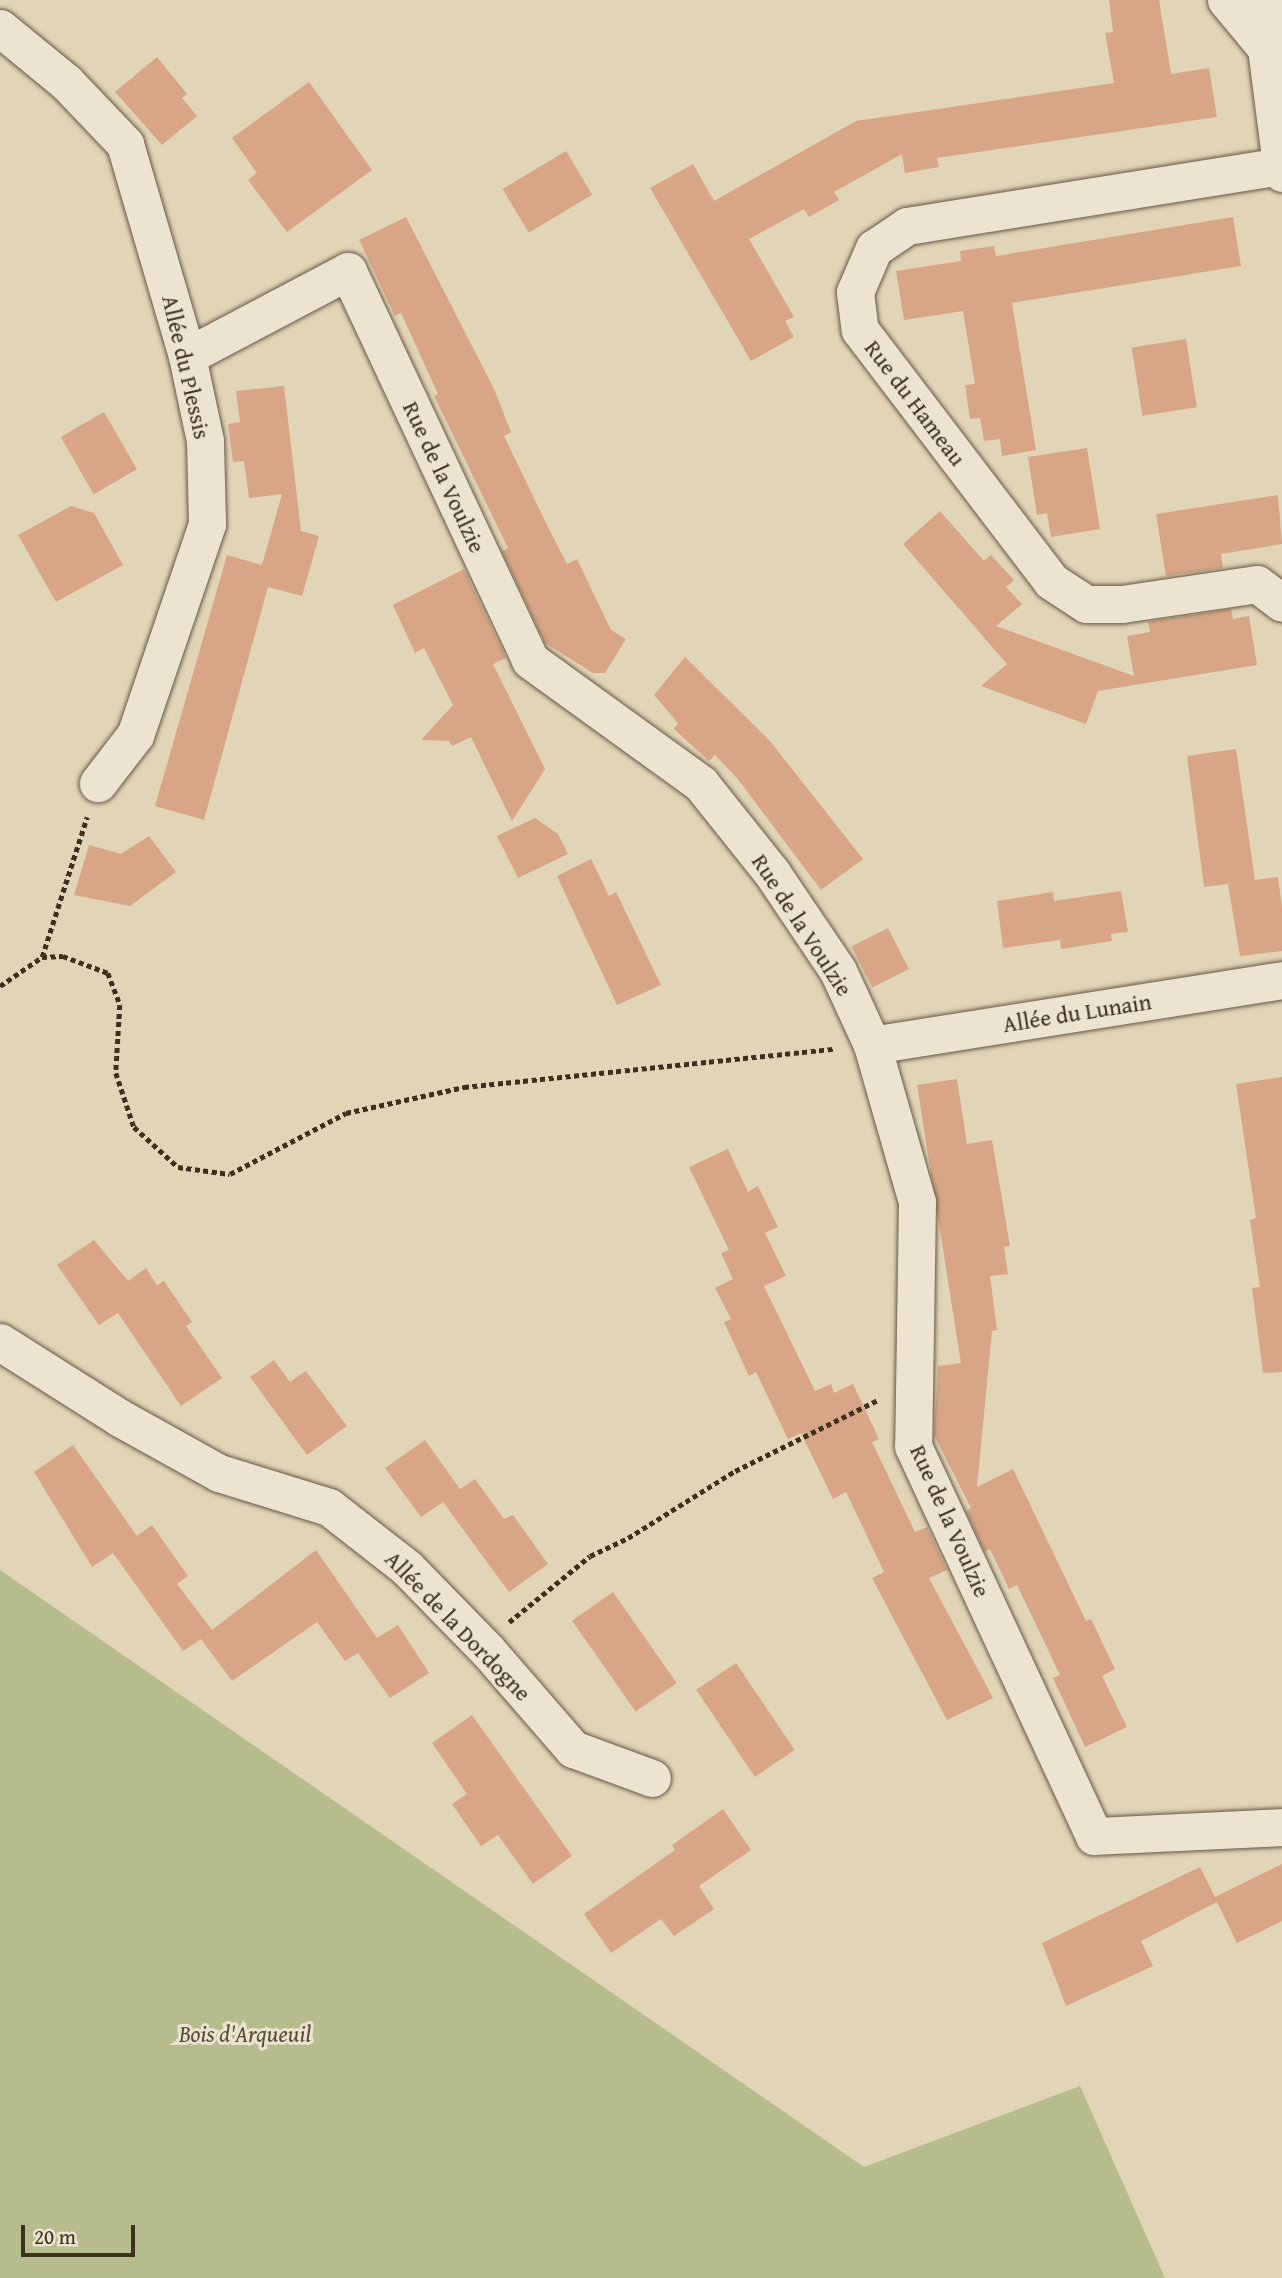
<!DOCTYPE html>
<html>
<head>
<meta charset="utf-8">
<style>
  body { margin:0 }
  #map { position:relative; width:1282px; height:2278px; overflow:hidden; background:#e2d4b7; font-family:"Gentium Book Plus",serif }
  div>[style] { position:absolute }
  .green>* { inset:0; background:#b6bc8c }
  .building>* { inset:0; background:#d8a686; transform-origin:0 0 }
  .path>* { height:4.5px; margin-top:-2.25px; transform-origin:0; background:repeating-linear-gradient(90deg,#3d301e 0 5px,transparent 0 8.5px) }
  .roads { filter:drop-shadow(0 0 2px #665944) drop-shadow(0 0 2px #665944) }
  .minor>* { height:37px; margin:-18.5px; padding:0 18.5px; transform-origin:18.5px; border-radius:18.5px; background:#ece3d0 }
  span { translate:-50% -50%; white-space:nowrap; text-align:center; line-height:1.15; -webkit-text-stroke:6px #ece3d0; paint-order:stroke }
  .street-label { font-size:23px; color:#3d301e }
  .park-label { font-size:23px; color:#554c34; font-style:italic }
  .scale { position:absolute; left:21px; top:2225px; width:114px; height:32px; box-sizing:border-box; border:4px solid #3d301e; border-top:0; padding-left:9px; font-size:21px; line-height:24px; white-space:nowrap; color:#3d301e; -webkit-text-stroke:5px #ece3d0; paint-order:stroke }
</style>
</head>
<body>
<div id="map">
  <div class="green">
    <i style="clip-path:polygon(0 1570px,864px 2167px,1080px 2086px,1165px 2278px,0 2278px)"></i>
  </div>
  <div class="building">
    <i style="clip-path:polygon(1109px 0,1159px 0,1171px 74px,1209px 68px,1217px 117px,937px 158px,939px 167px,905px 173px,902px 154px,834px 192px,839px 200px,809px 217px,804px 209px,749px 239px,794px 317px,785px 321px,794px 337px,751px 361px,650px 188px,693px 164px,714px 201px,856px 121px,1114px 83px,1105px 33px,1113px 32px)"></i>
    <i style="clip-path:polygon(157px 57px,187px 94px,182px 98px,197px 116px,162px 145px,115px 92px)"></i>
    <i style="clip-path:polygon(309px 82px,372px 170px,287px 232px,248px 180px,257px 173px,232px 138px)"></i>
    <i style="left:566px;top:151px;width:51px;height:74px;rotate:59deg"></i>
    <i style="clip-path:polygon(406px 217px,494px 389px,511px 432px,504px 436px,548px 527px,567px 564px,577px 559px,611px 630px,626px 639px,605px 673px,593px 673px,545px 643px,502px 551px,508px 548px,434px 396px,438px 394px,401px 313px,395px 316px,359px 240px)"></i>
    <i style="clip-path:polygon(1233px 217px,1241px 266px,1012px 303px,1036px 450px,1002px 456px,1000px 439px,984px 441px,980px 418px,970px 419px,965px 385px,975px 384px,963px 311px,904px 320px,896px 271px,961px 261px,960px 251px,994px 246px,996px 256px)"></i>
    <i style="left:1186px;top:339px;width:69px;height:55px;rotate:81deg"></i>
    <i style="clip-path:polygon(284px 386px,301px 531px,319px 536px,302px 596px,268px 587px,204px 820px,155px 806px,227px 555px,262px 565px,282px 494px,249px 498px,244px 461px,233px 462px,228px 424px,240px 422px,236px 391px)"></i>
    <i style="left:104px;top:412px;width:66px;height:50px;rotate:60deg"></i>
    <i style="clip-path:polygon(1087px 448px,1100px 529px,1051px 537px,1047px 513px,1037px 515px,1028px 457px)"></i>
    <i style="clip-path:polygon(1278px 495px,1282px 544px,1221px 554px,1223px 568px,1166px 576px,1156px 514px)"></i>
    <i style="clip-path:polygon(71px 506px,94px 513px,123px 565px,56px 602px,18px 535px)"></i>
    <i style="clip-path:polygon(940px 511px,984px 561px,991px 555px,1014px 580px,1006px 587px,1022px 604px,996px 626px,1134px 676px,1127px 636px,1150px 632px,1148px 622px,1231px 609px,1233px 619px,1249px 616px,1257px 665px,1098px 691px,1086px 724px,981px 686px,1007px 664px,903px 544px)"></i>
    <i style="clip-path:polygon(464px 569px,506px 658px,493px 664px,545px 769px,512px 821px,471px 737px,452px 746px,449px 741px,421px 740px,453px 705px,424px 648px,415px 653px,393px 605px)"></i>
    <i style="clip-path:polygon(685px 657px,770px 741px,863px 859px,821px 890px,737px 778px,715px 755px,709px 761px,674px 729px,678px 723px,654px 695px)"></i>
    <i style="clip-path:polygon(1236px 749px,1255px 880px,1278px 877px,1282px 907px,1282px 951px,1240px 956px,1228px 884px,1204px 887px,1187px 756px)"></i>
    <i style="clip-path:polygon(535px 818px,558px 834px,568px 854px,518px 878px,497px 836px)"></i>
    <i style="clip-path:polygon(149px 836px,176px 872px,130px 906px,74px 895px,89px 845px,121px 854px)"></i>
    <i style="clip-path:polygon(591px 859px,609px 896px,616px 892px,661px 985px,617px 1005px,557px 876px)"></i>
    <i style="clip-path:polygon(1121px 891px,1128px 932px,1111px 934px,1112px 941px,1061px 949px,1060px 940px,1003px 948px,997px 901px,1053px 892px,1054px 901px)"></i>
    <i style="left:888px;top:928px;width:46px;height:41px;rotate:63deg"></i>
    <i style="clip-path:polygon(1282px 1077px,1282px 1372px,1263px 1373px,1252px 1288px,1260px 1287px,1250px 1220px,1256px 1218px,1236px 1084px)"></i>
    <i style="clip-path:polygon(957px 1079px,967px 1144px,992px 1140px,1010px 1246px,1004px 1247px,1008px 1274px,990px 1276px,997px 1330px,992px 1331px,977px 1487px,1013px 1469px,1086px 1621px,1091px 1619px,1115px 1669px,1102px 1676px,1127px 1727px,1085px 1747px,1053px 1678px,1060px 1675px,1017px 1585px,1009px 1589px,990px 1549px,985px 1552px,966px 1511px,971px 1508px,934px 1435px,938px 1366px,961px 1363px,917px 1085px)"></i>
    <i style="clip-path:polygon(728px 1149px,748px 1192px,758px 1186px,778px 1227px,765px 1233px,786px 1276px,764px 1286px,815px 1391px,831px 1384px,834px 1393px,853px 1384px,879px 1439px,872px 1442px,915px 1532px,927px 1527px,947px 1570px,929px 1578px,993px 1698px,947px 1720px,872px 1578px,884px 1572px,846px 1492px,833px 1499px,801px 1433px,788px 1439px,756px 1372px,749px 1376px,724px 1322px,731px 1319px,715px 1288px,733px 1279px,721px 1253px,729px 1250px,689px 1167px)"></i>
    <i style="clip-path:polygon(94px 1240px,128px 1281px,146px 1268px,157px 1285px,164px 1281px,192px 1322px,186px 1326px,222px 1378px,181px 1406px,118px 1313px,99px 1325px,57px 1265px)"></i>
    <i style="clip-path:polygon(274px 1360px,290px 1382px,306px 1371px,347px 1426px,307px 1455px,250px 1377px)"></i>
    <i style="clip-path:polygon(425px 1440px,460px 1489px,475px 1479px,504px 1519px,513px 1515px,548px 1564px,509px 1592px,443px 1502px,421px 1517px,385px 1468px)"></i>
    <i style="clip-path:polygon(73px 1445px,137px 1536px,152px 1525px,188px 1576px,177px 1584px,212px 1630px,316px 1550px,377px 1638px,398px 1625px,429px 1673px,390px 1698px,358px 1653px,345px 1661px,317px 1622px,232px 1681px,201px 1639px,183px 1651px,113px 1553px,92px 1567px,34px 1472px)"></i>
    <i style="left:613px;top:1592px;width:111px;height:50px;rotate:55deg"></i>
    <i style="left:736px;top:1663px;width:105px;height:48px;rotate:56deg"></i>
    <i style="clip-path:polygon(472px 1715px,572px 1856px,533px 1884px,498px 1835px,481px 1846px,452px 1804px,467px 1794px,432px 1743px)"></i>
    <i style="clip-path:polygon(723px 1809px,751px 1850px,699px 1886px,714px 1909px,674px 1936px,661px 1919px,611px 1953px,584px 1914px,675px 1850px,672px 1845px)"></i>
    <i style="clip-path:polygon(1282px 1864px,1282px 1921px,1237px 1943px,1217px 1902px,1141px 1941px,1153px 1966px,1066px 2006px,1042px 1943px,1200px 1867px,1215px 1897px)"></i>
  </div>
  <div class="path">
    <i style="left:42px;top:957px;width:21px;rotate:-3deg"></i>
    <i style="left:63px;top:956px;width:48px;rotate:20.7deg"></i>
    <i style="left:108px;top:973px;width:34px;rotate:69deg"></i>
    <i style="left:120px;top:1005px;width:68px;rotate:93.4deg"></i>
    <i style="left:116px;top:1073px;width:57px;rotate:71.6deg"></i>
    <i style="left:134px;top:1127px;width:59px;rotate:42.3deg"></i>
    <i style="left:178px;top:1167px;width:52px;rotate:7.7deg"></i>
    <i style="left:230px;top:1174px;width:131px;rotate:-27.7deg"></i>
    <i style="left:346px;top:1113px;width:121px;rotate:-12.4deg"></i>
    <i style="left:464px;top:1087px;width:371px;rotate:-5.9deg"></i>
    <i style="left:0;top:986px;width:51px;rotate:-34.6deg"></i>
    <i style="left:42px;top:957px;width:147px;rotate:-72.2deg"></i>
    <i style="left:509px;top:1622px;width:104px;rotate:-39.2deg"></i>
    <i style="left:590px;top:1556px;width:42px;rotate:-25.3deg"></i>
    <i style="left:628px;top:1538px;width:126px;rotate:-32.1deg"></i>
    <i style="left:735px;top:1471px;width:160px;rotate:-26.4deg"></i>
  </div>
  <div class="roads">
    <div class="minor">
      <i style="left:1226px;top:0;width:62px;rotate:50.2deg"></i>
      <i style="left:1267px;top:0;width:48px;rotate:91.2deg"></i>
      <i style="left:1266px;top:48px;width:126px;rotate:82.7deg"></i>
      <i style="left:0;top:28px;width:85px;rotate:39.3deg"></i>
      <i style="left:66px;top:82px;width:86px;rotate:46.4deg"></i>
      <i style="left:125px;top:144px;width:221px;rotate:73.7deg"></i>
      <i style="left:187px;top:356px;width:87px;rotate:78deg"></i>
      <i style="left:205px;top:441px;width:83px;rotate:88.6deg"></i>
      <i style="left:207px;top:524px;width:223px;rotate:108.8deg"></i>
      <i style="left:135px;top:735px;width:61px;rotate:127.6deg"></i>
      <i style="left:1281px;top:166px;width:379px;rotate:170.9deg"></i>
      <i style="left:907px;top:226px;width:40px;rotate:146deg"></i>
      <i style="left:874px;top:248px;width:48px;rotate:113.4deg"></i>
      <i style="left:855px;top:292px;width:38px;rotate:83deg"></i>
      <i style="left:860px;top:330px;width:315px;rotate:52.7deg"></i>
      <i style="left:1051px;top:581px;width:42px;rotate:33.3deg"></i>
      <i style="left:1086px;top:604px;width:36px"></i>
      <i style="left:1122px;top:604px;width:136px;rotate:-8.4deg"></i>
      <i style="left:1257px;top:584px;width:31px;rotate:37deg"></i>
      <i style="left:187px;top:356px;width:182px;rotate:-27.8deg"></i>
      <i style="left:348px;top:271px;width:429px;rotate:64.9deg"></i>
      <i style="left:530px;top:660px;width:211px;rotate:35.9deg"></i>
      <i style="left:701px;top:784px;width:114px;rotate:51.4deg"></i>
      <i style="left:772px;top:873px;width:118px;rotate:56deg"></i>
      <i style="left:838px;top:971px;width:81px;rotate:65.3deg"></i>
      <i style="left:872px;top:1045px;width:163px;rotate:74deg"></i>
      <i style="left:917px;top:1202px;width:244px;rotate:90.9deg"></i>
      <i style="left:913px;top:1446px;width:430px;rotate:65.1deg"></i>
      <i style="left:1094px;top:1836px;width:188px;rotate:-2.7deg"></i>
      <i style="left:872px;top:1045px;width:415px;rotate:-9deg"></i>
      <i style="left:0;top:1342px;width:142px;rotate:32.3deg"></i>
      <i style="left:120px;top:1418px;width:113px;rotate:29.1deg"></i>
      <i style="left:219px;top:1473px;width:115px;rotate:17.2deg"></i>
      <i style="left:329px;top:1507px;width:99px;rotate:38deg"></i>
      <i style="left:407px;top:1568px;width:116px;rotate:45.7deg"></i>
      <i style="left:488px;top:1651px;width:130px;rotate:49.1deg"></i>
      <i style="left:573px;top:1749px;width:84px;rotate:20.2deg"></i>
    </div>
  </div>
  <div class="street-label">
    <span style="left:186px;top:367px;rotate:77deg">Allée du Plessis</span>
    <span style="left:915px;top:403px;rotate:53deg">Rue du Hameau</span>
    <span style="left:444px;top:477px;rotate:65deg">Rue de la Voulzie</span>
    <span style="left:802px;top:925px;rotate:57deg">Rue de la Voulzie</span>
    <span style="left:1077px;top:1013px;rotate:-9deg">Allée du Lunain</span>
    <span style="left:950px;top:1521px;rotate:66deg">Rue de la Voulzie</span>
    <span style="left:458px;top:1626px;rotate:46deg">Allée de la Dordogne</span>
  </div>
  <div class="park-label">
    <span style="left:245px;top:2034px">Bois d'Arqueuil</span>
  </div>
  <div class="scale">20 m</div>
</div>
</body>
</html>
